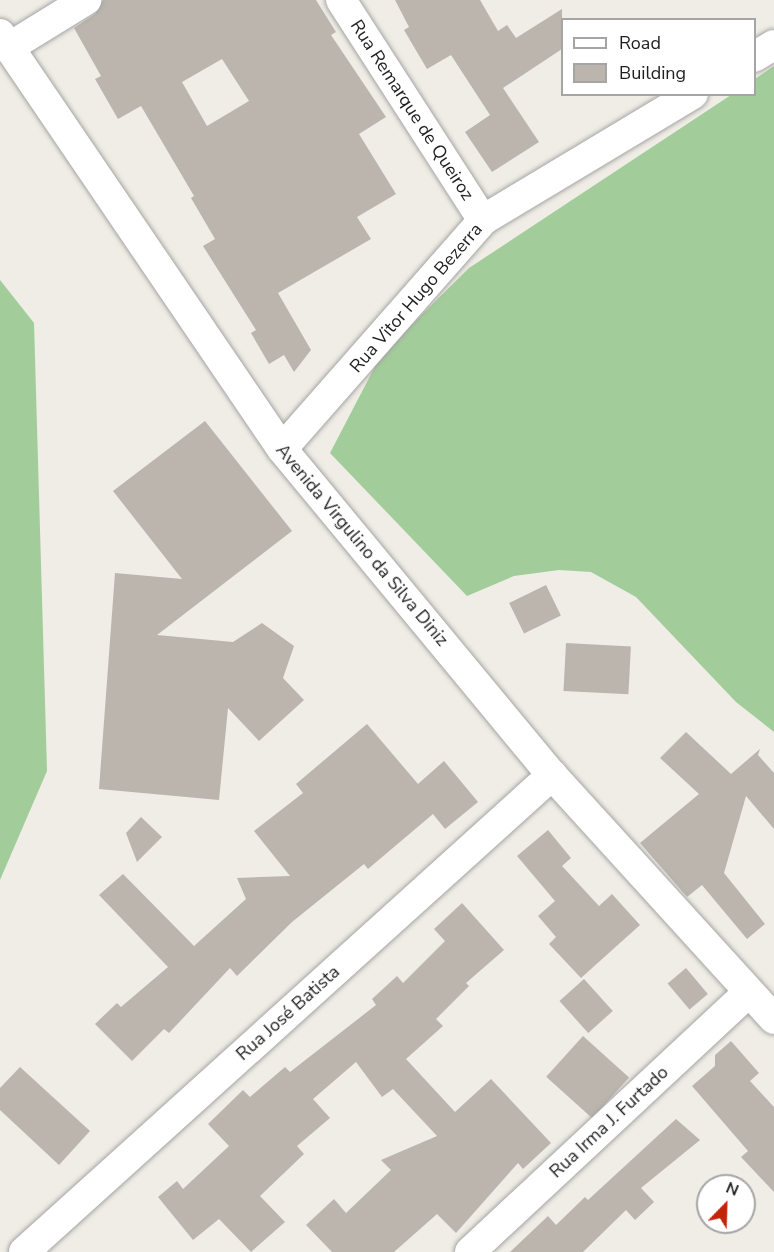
<!DOCTYPE html>
<html>
<head>
<meta charset="utf-8">
<style>
  body { margin:0 }
  #map { position:relative; width:774px; height:1252px; overflow:hidden; background:#efede5; font-family:"Nunito Sans",sans-serif }
  div>[style] { position:absolute }
  .forest>* { inset:0; background:#a3cc9b }
  .building>* { inset:0; background:#bbb5ae; transform-origin:0 0 }
  .roads { filter:drop-shadow(0 0 2px #a5a5a5) drop-shadow(0 0 2px #a5a5a5) }
  .street>* { height:30px; margin:-15px; padding:0 15px; transform-origin:15px; border-radius:15px; background:#fff }
  span { translate:-50% -50%; white-space:nowrap; text-align:center; line-height:1.15; -webkit-text-stroke:4.5px #fff; paint-order:stroke }
  .street-label { font-size:18px; color:#1e1e1e }
  .legend { position:absolute; left:561px; top:18px; width:195px; height:78px; box-sizing:border-box; background:#fff; border:2px solid #a5a5a5; margin:0; padding:8px 10px; list-style:none; font-size:18px; color:#1e1e1e }
  .legend li { display:flex; align-items:center; gap:12px; height:30px }
  .legend b { width:30px; border:2px solid #a5a5a5 }
  .north { position:absolute; left:696px; top:1174px; width:60px; height:60px; box-sizing:border-box; background:#fff; border:2px solid #a5a5a5; border-radius:50%; rotate:23deg; font-size:16px; font-weight:700; line-height:24px; text-align:center; color:#1e1e1e }
  .north::after { content:''; display:block; margin:auto; width:21px; height:27px; background:#c32309; clip-path:polygon(50% 0,100% 100%,50% 72%,0 100%) }
</style>
</head>
<body>
<div id="map">
  <div class="forest">
    <i style="clip-path:polygon(774px 66px,774px 732px,736px 702px,636px 597px,591px 572px,559px 570px,514px 576px,467px 596px,330px 453px,381px 355px,469px 268px,731px 95px,754px 94px,755px 79px)"></i>
    <i style="clip-path:polygon(0 280px,34px 323px,47px 771px,0 880px)"></i>
  </div>
  <div class="building">
    <i style="clip-path:polygon(evenodd,103px 0,316px 0,336px 32px,331px 35px,386px 117px,359px 134px,396px 194px,357px 217px,371px 239px,278px 293px,311px 350px,294px 372px,284px 355px,269px 364px,251px 333px,256px 330px,203px 246px,215px 239px,191px 198px,194px 196px,141px 106px,118px 119px,95px 79px,101px 76px,74px 28px,95px 14px,103px 0,222px 59px,249px 101px,207px 126px,182px 82px,222px 59px)"></i>
    <i style="clip-path:polygon(395px 0,480px 0,498px 31px,507px 25px,516px 38px,562px 9px,562px 49px,503px 88px,539px 142px,492px 172px,465px 132px,490px 115px,451px 55px,427px 69px,404px 30px,409px 27px)"></i>
    <i style="clip-path:polygon(205px 421px,292px 531px,157px 635px,233px 642px,262px 623px,294px 646px,283px 678px,304px 700px,259px 741px,228px 708px,219px 800px,99px 789px,115px 573px,182px 579px,113px 491px)"></i>
    <i style="left:546px;top:585px;width:34px;height:41px;rotate:64deg"></i>
    <i style="left:566px;top:643px;width:65px;height:48px;rotate:3deg"></i>
    <i style="clip-path:polygon(367px 724px,418px 784px,444px 761px,478px 802px,445px 829px,433px 814px,368px 869px,364px 864px,292px 922px,237px 976px,230px 968px,169px 1033px,164px 1029px,132px 1061px,95px 1024px,117px 1003px,121px 1007px,168px 967px,99px 895px,123px 874px,194px 946px,246px 899px,237px 878px,290px 876px,254px 831px,303px 793px,296px 784px)"></i>
    <i style="clip-path:polygon(686px 732px,731px 774px,760px 749px,758px 755px,774px 773px,774px 829px,746px 796px,724px 873px,765px 924px,747px 939px,702px 885px,687px 897px,640px 843px,699px 794px,660px 758px)"></i>
    <i style="clip-path:polygon(141px 817px,162px 837px,137px 862px,126px 833px)"></i>
    <i style="clip-path:polygon(548px 830px,571px 858px,562px 866px,599px 906px,612px 894px,640px 925px,581px 978px,549px 944px,556px 937px,538px 916px,555px 901px,517px 856px)"></i>
    <i style="clip-path:polygon(462px 903px,504px 950px,466px 983px,469px 986px,436px 1019px,443px 1026px,406px 1059px,455px 1112px,491px 1079px,551px 1143px,523px 1169px,518px 1163px,456px 1233px,437px 1214px,394px 1252px,332px 1252px,306px 1225px,334px 1199px,346px 1213px,391px 1170px,381px 1160px,437px 1136px,393px 1089px,382px 1097px,356px 1062px,313px 1099px,330px 1118px,297px 1146px,304px 1154px,260px 1196px,285px 1222px,251px 1252px,219px 1219px,193px 1240px,158px 1197px,177px 1181px,183px 1189px,229px 1146px,208px 1124px,243px 1090px,250px 1097px,285px 1067px,290px 1072px,376px 1005px,372px 999px,397px 976px,403px 983px,445px 941px,434px 929px)"></i>
    <i style="left:686px;top:968px;width:34px;height:24px;rotate:50deg"></i>
    <i style="left:584px;top:979px;width:43px;height:33px;rotate:48deg"></i>
    <i style="left:583px;top:1036px;width:62px;height:55px;rotate:42deg"></i>
    <i style="clip-path:polygon(731px 1041px,759px 1073px,750px 1081px,774px 1107px,774px 1192px,741px 1157px,748px 1151px,692px 1086px,715px 1066px,715px 1055px)"></i>
    <i style="clip-path:polygon(20px 1067px,90px 1131px,59px 1165px,0 1110px,0 1088px)"></i>
    <i style="clip-path:polygon(676px 1119px,700px 1140px,641px 1188px,654px 1202px,635px 1220px,626px 1210px,583px 1252px,510px 1252px,548px 1216px,556px 1225px,585px 1197px,588px 1200px)"></i>
  </div>
  <div class="roads">
    <div class="street">
      <i style="left:341px;top:0;width:262px;rotate:57.2deg"></i>
      <i style="left:0;top:34px;width:502px;rotate:55.8deg"></i>
      <i style="left:282px;top:449px;width:423px;rotate:50.4deg"></i>
      <i style="left:552px;top:775px;width:330px;rotate:47.7deg"></i>
      <i style="left:8px;top:48px;width:92px;rotate:-31.6deg"></i>
      <i style="left:754px;top:57px;width:23px;rotate:-31deg"></i>
      <i style="left:282px;top:449px;width:305px;rotate:-48.7deg"></i>
      <i style="left:483px;top:220px;width:245px;rotate:-31deg"></i>
      <i style="left:24px;top:1252px;width:712px;rotate:-42.09deg"></i>
      <i style="left:470px;top:1252px;width:381px;rotate:-43deg"></i>
    </div>
  </div>
  <div class="street-label">
    <span style="left:412px;top:110px;rotate:57deg">Rua Remarque de Queiroz</span>
    <span style="left:416px;top:298px;rotate:-49deg">Rua Vitor Hugo Bezerra</span>
    <span style="left:362px;top:545px;rotate:50deg">Avenida Virgulino da Silva Diniz</span>
    <span style="left:288px;top:1013px;rotate:-42deg">Rua José Batista</span>
    <span style="left:609px;top:1122px;rotate:-43deg">Rua Irma J. Furtado</span>
  </div>
  <ul class="legend">
  <li><b style="height:8px;background:#fff"></b>Road</li>
  <li><b style="height:16px;background:#bbb5ae"></b>Building</li>
  </ul>
  <div class="north">N</div>
</div>
</body>
</html>
